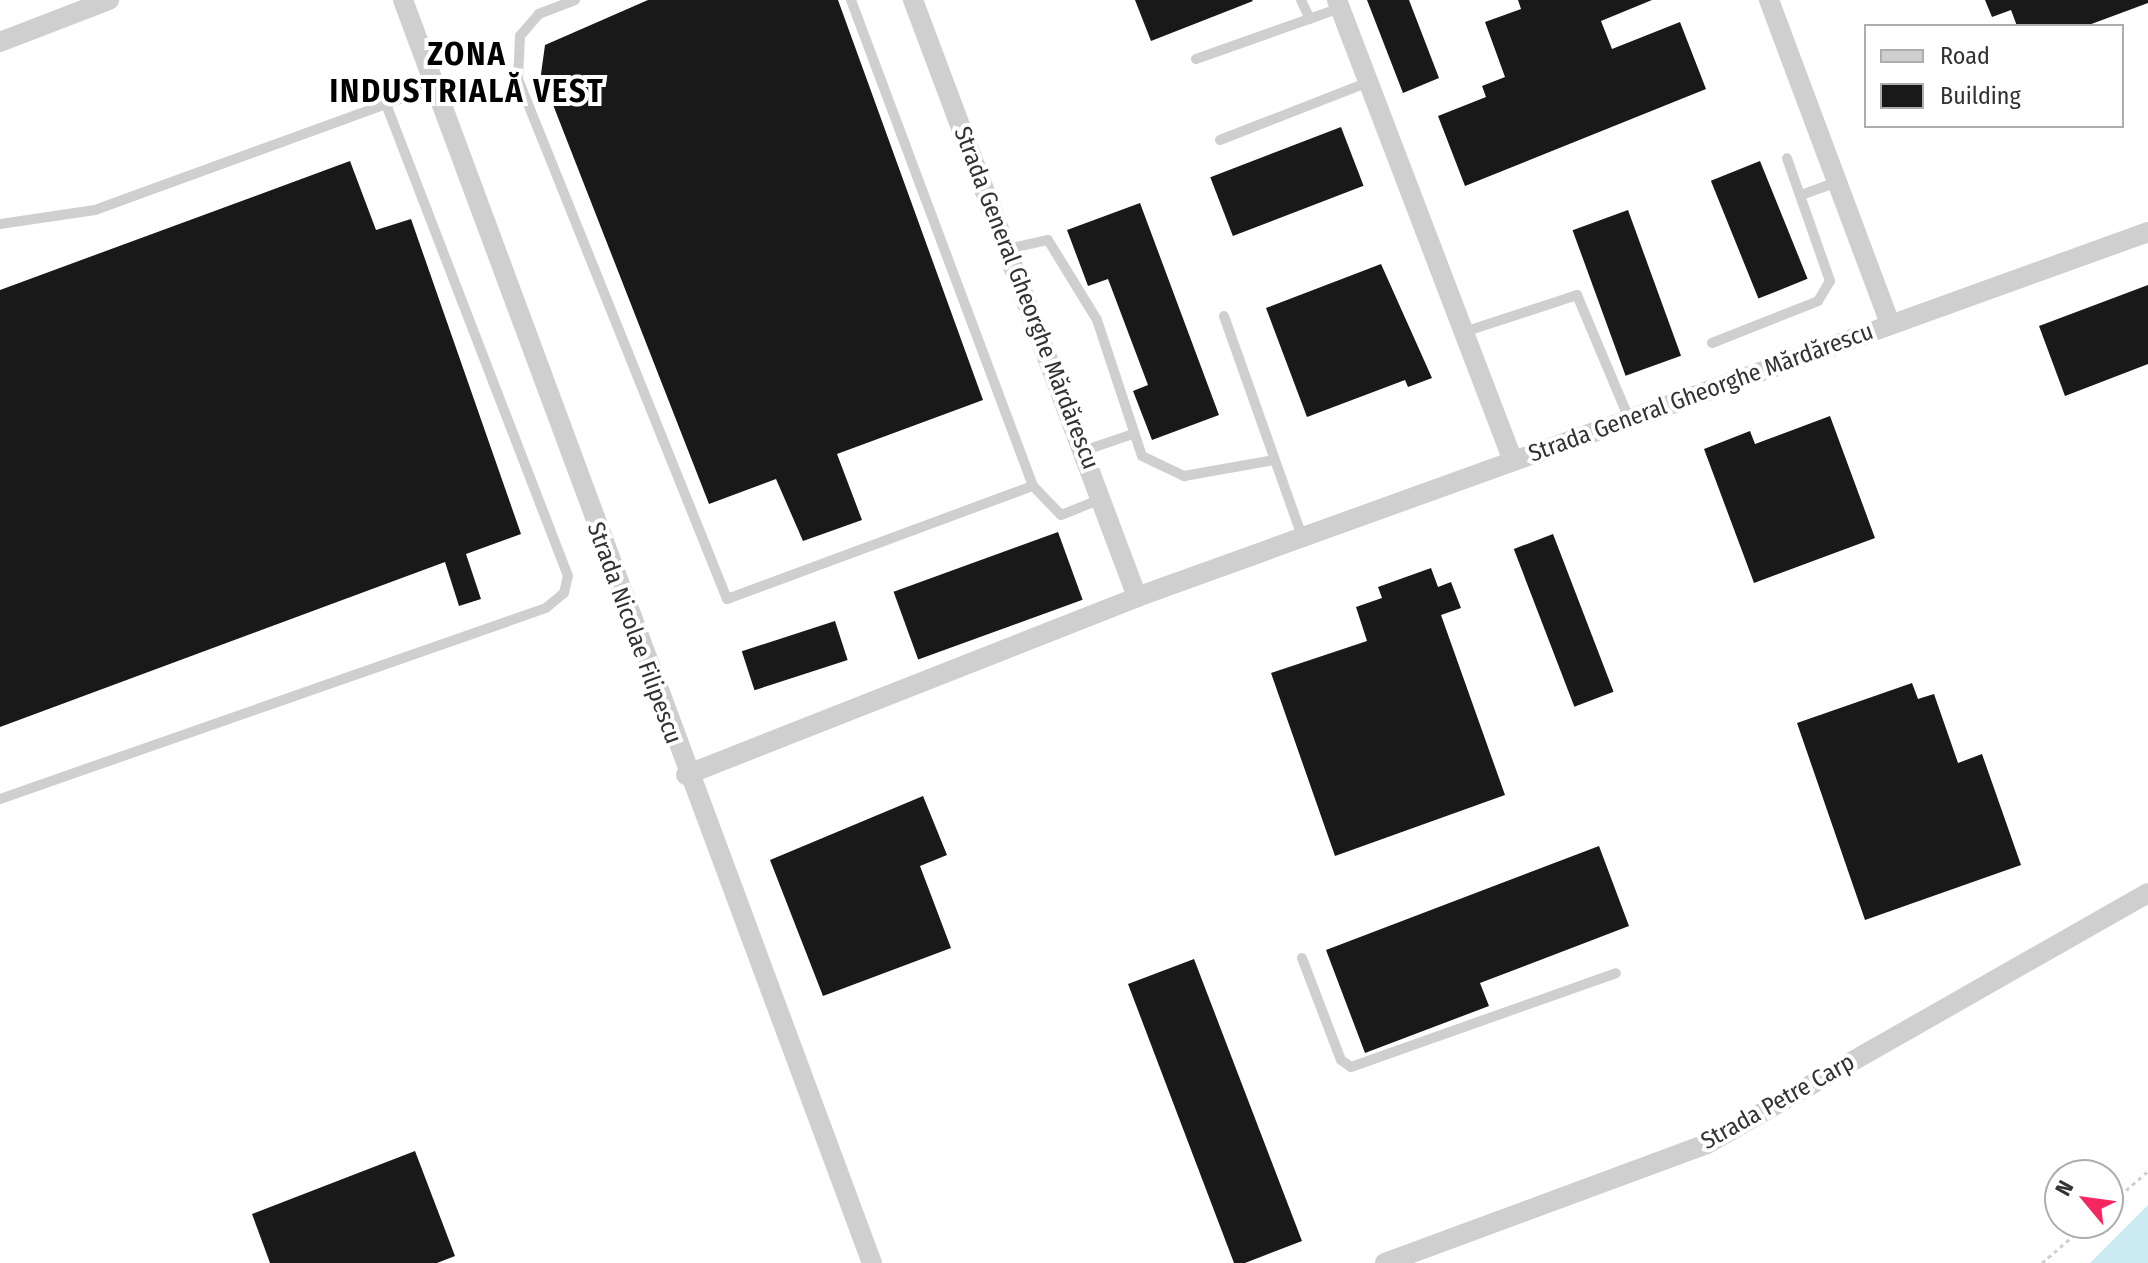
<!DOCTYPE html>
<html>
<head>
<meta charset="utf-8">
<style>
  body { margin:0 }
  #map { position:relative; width:2148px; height:1263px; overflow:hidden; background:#fff; font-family:"Fira Sans Condensed",sans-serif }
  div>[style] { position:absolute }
  .water>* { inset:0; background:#caeaf1 }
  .building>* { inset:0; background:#191919; transform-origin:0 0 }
  .path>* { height:3px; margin-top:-1.5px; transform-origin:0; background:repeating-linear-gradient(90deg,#cfcfcf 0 4px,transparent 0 8px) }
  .service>* { height:10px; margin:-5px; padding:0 5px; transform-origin:5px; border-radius:5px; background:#cfcfcf }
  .minor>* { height:20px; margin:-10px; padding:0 10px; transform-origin:10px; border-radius:10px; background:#cfcfcf }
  span { translate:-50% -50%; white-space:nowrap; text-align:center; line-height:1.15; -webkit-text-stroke:8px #fff; paint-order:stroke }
  .street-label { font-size:24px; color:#323232 }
  .district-label { font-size:32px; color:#000; font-weight:700; letter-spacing:2px }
  .legend { position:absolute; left:1864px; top:24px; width:260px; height:104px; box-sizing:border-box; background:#fff; border:2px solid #adadad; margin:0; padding:10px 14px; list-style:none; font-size:24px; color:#323232 }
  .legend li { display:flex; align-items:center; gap:16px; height:40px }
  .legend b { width:40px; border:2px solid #adadad }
  .north { position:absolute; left:2044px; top:1159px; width:80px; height:80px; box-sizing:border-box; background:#fff; border:2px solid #adadad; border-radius:50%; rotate:299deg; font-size:22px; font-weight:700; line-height:32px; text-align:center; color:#323232 }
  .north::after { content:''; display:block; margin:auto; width:28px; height:36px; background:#f72660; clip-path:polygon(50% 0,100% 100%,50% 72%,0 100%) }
</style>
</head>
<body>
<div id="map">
  <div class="water">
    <i style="clip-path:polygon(2148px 1205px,2148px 1263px,2090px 1263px)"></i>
  </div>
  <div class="building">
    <i style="clip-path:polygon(648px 0,838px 0,983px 400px,837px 454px,862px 520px,803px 541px,776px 479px,709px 504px,541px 74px,545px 45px)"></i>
    <i style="clip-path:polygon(1135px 0,1252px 0,1253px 1px,1151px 41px)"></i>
    <i style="clip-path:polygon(1367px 0,1409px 0,1439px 78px,1403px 93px)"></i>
    <i style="clip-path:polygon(1518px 0,1652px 0,1601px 21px,1612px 49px,1680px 22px,1706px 89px,1465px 186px,1438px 116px,1486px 97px,1482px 86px,1505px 77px,1485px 22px,1521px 9px)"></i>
    <i style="clip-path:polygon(1985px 0,2148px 0,2148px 3px,2086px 26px,2017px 26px,2011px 10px,1992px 17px)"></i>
    <i style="left:1341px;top:127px;width:63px;height:140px;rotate:69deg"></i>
    <i style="clip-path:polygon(350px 161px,376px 230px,411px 219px,521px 534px,466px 554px,481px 599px,459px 606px,445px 562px,0 727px,0 290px)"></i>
    <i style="left:1760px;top:161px;width:127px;height:53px;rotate:68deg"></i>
    <i style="clip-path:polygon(1140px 203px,1219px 415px,1152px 440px,1133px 391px,1148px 385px,1108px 279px,1088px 286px,1067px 230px)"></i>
    <i style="left:1628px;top:210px;width:155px;height:59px;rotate:70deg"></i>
    <i style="clip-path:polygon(1381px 264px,1432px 378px,1408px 387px,1405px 380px,1307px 417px,1266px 308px)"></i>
    <i style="clip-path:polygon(2148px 285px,2148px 364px,2065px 396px,2039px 326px)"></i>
    <i style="clip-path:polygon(1830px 416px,1875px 538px,1754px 583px,1704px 449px,1750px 431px,1755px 444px)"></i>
    <i style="left:1058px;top:532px;width:72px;height:175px;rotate:70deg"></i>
    <i style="left:1553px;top:534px;width:169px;height:42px;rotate:69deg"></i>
    <i style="clip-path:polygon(1431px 568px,1438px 587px,1451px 582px,1461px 608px,1441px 615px,1505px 795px,1335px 856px,1271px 673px,1367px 641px,1356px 607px,1382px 598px,1378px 587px)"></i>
    <i style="left:835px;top:621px;width:41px;height:98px;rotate:72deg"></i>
    <i style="clip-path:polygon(1912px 683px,1918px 699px,1934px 694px,1958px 763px,1982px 754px,2021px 865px,1865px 920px,1797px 723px)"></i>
    <i style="clip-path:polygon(923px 796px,947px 855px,920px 866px,951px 948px,823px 996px,770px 860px)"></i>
    <i style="clip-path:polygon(1599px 846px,1629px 926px,1480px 983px,1489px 1006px,1365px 1053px,1326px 950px)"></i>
    <i style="clip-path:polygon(1194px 959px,1302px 1241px,1245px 1263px,1234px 1263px,1128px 984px)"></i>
    <i style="clip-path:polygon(415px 1151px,455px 1256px,437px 1263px,270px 1263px,252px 1214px)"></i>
  </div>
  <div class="path">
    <i style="left:2108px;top:1206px;width:53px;rotate:-41.2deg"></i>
    <i style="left:2042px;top:1263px;width:61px;rotate:-41deg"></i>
  </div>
  <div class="service">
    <i style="left:575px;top:0;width:39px;rotate:159deg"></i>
    <i style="left:539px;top:14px;width:29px;rotate:131deg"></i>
    <i style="left:520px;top:36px;width:43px;rotate:92.7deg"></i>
    <i style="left:518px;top:79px;width:560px;rotate:68.1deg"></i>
    <i style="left:727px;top:599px;width:326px;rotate:-20.3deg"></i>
    <i style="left:851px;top:0;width:519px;rotate:69.47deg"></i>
    <i style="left:1033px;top:486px;width:40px;rotate:46deg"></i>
    <i style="left:1061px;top:515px;width:43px;rotate:-21.8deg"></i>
    <i style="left:1301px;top:0;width:21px;rotate:65deg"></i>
    <i style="left:1196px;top:59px;width:153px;rotate:-19.5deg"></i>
    <i style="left:1220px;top:140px;width:160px;rotate:-21.3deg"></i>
    <i style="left:1804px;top:194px;width:35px;rotate:-20deg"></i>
    <i style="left:0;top:224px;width:96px;rotate:-8.4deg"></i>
    <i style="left:95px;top:210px;width:360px;rotate:-20deg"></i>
    <i style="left:1008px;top:249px;width:41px;rotate:-12.7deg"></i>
    <i style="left:1048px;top:240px;width:94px;rotate:58.5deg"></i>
    <i style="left:1097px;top:320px;width:143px;rotate:71.7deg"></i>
    <i style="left:1142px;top:456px;width:47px;rotate:25.5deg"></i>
    <i style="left:1184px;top:476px;width:91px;rotate:-10.1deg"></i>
    <i style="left:1224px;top:316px;width:237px;rotate:70.5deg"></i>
    <i style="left:1464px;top:332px;width:119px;rotate:-18.1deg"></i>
    <i style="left:1577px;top:295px;width:134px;rotate:67.2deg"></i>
    <i style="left:1712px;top:343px;width:114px;rotate:-21.6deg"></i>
    <i style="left:1818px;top:301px;width:23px;rotate:-59deg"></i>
    <i style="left:1830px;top:281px;width:130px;rotate:-109.3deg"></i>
    <i style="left:1083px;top:451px;width:50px;rotate:-18.8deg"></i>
    <i style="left:0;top:799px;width:578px;rotate:-19.28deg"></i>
    <i style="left:546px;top:608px;width:23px;rotate:-40deg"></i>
    <i style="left:564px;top:593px;width:17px;rotate:-77deg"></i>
    <i style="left:568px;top:576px;width:506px;rotate:-111.09deg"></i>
    <i style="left:1302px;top:958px;width:109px;rotate:69.1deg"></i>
    <i style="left:1341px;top:1060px;width:12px;rotate:35deg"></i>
    <i style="left:1351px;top:1067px;width:281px;rotate:-19.5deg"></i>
  </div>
  <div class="minor">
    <i style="left:403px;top:0;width:1347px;rotate:69.63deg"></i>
    <i style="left:913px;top:0;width:638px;rotate:69.43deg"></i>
    <i style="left:1337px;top:0;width:493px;rotate:69.1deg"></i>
    <i style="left:1769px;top:0;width:346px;rotate:69.5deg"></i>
    <i style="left:0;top:42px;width:117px;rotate:-21.1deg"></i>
    <i style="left:686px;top:775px;width:485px;rotate:-21.5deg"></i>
    <i style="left:1137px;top:597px;width:1075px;rotate:-19.85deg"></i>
    <i style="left:1385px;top:1263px;width:343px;rotate:-20.3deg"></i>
    <i style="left:1707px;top:1144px;width:507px;rotate:-29.65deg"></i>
  </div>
  <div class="street-label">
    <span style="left:1026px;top:298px;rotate:69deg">Strada General Gheorghe Mărdărescu</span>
    <span style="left:1701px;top:393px;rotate:-20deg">Strada General Gheorghe Mărdărescu</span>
    <span style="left:634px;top:633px;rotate:70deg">Strada Nicolae Filipescu</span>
    <span style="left:1778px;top:1102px;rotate:-29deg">Strada Petre Carp</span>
  </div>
  <div class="district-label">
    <span style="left:467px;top:73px">ZONA<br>INDUSTRIALĂ VEST</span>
  </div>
  <ul class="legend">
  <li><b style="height:10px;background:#cfcfcf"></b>Road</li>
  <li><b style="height:22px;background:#191919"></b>Building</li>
  </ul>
  <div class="north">N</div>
</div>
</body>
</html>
